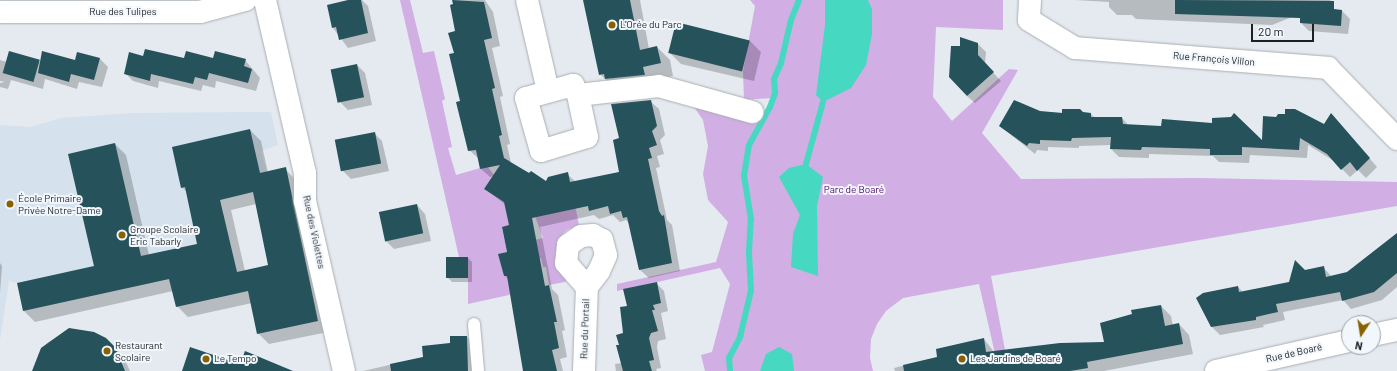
<!DOCTYPE html>
<html>
<head>
<meta charset="utf-8">
<style>
  body { margin:0 }
  #map { position:relative; width:1397px; height:371px; overflow:hidden; background:#e4eaef; font-family:Barlow,sans-serif }
  div>[style] { position:absolute }
  .built>* { inset:0; background:#d5e1ec }
  .green>* { inset:0; background:#d1aee4 }
  .water>* { inset:0; background:#46d8c0 }
  .shadow>* { inset:0; background:#0003 }
  .stream>* { height:6px; margin:-3px; padding:0 3px; transform-origin:3px; border-radius:3px; background:#46d8c0 }
  .building>* { inset:0; background:#26525b; transform-origin:0 0 }
  .roads { filter:drop-shadow(0 0 1px #a9aeb3) drop-shadow(0 0 1px #a9aeb3) }
  .lane>* { height:12px; margin:-6px; padding:0 6px; transform-origin:6px; border-radius:6px; background:#fff }
  .street>* { height:22px; margin:-11px; padding:0 11px; transform-origin:11px; border-radius:11px; background:#fff }
  .secondary>* { height:22px; margin:-11px; padding:0 11px; transform-origin:11px; border-radius:11px; background:#fff }
  .dots>* { width:11px; height:11px; translate:-50% -50%; box-sizing:border-box; border:2px solid #f1f7fc; border-radius:50% }
  span { translate:-50% -50%; white-space:nowrap; text-align:center; line-height:1.15; -webkit-text-stroke:4px #f1f7fc; paint-order:stroke }
  .street-label { font-size:10px; color:#1d1f21 }
  .poi-label { font-size:10px; color:#1d1f21 }
  .left { translate:0 -50%; text-align:left }
  .park-label { font-size:10px; color:#50066c }
  .north { position:absolute; left:1341px; top:315px; width:40px; height:40px; box-sizing:border-box; background:#f1f7fc; border:1px solid #9ca1a4; border-radius:50%; rotate:192deg; font-size:11px; font-weight:700; line-height:16px; text-align:center; color:#1d1f21 }
  .north::after { content:''; display:block; margin:auto; width:14px; height:18px; background:#8a6101; clip-path:polygon(50% 0,100% 100%,50% 72%,0 100%) }
  .scale { position:absolute; left:1251px; top:24px; width:63px; height:18px; box-sizing:border-box; border:2px solid #1d1f21; border-top:0; padding-left:5px; font-size:12px; line-height:14px; white-space:nowrap; color:#1d1f21; -webkit-text-stroke:3px #f1f7fc; paint-order:stroke }
</style>
</head>
<body>
<div id="map">
  <div class="built">
    <i style="clip-path:polygon(271px 112px,278px 145px,261px 151px,268px 176px,220px 200px,237px 272px,250px 291px,169px 279px,23px 311px,17px 283px,9px 281px,0 340px,0 125px,31px 127px,61px 118px,134px 113px)"></i>
  </div>
  <div class="green">
    <i style="clip-path:polygon(400px 0,410px 0,423px 53px,434px 51px,445px 99px,442px 101px,452px 147px,448px 148px,456px 175px,487px 166px,494px 175px,484px 189px,503px 201px,508px 195px,547px 212px,569px 210px,568px 203px,574px 200px,579px 225px,567px 230px,559px 238px,556px 249px,556px 260px,568px 277px,565px 282px,549px 285px,546px 267px,543px 267px,541px 258px,539px 259px,535px 240px,543px 238px,535px 216px,502px 228px,507px 252px,499px 254px,504px 276px,509px 276px,513px 294px,468px 304px,468px 257px,459px 257px)"></i>
    <i style="clip-path:polygon(750px 0,1003px 0,1003px 30px,936px 27px,933px 97px,952px 121px,1009px 69px,1018px 70px,982px 133px,1021px 179px,1199px 178px,1397px 182px,1397px 206px,991px 276px,1009px 371px,999px 371px,979px 284px,903px 298px,886px 311px,877px 324px,871px 339px,870px 358px,873px 371px,705px 371px,701px 355px,712px 352px,730px 284px,720px 268px,617px 291px,617px 284px,716px 262px,728px 222px,708px 200px,703px 174px,708px 146px,703px 120px,689px 100px,755px 119px,768px 110px,773px 98px,744px 100px,743px 71px,755px 6px)"></i>
  </div>
  <div class="water">
    <i style="clip-path:polygon(825px 0,868px 0,872px 9px,872px 34px,866px 65px,851px 88px,823px 102px,816px 95px,825px 25px)"></i>
    <i style="clip-path:polygon(806px 164px,823px 177px,817px 206px,818px 276px,791px 267px,793px 234px,800px 215px,779px 177px,789px 168px)"></i>
    <i style="clip-path:polygon(779px 347px,792px 354px,794px 371px,760px 371px,766px 354px)"></i>
  </div>
  <div class="shadow">
    <i style="clip-path:polygon(352px 0,362px 0,368px 6px,376px 41px,348px 48px,333px 28px)"></i>
    <i style="clip-path:polygon(453px 0,485px 0,493px 12px,500px 46px,492px 48px,503px 96px,500px 97px,510px 144px,507px 145px,511px 163px,546px 182px,567px 174px,576px 182px,620px 172px,620px 138px,650px 101px,659px 109px,665px 135px,660px 140px,664px 154px,657px 156px,660px 167px,656px 168px,667px 220px,672px 225px,680px 271px,649px 278px,640px 270px,630px 224px,626px 220px,620px 222px,613px 215px,599px 219px,594px 215px,540px 227px,552px 289px,558px 295px,565px 330px,562px 331px,567px 357px,560px 359px,563px 371px,524px 371px,508px 279px,505px 276px,511px 226px,506px 205px,485px 189px,493px 176px,490px 177px,481px 169px,479px 159px,469px 150px,455px 54px,457px 32px)"></i>
    <i style="clip-path:polygon(584px 0,640px 0,649px 49px,657px 47px,670px 60px,673px 76px,613px 87px,600px 74px)"></i>
    <i style="clip-path:polygon(1075px 0,1332px 0,1312px 8px,1342px 11px,1350px 19px,1348px 34px,1309px 31px,1301px 23px,1302px 13px,1272px 25px,1136px 19px,1132px 15px,1117px 15px,1109px 7px,1109px 2px)"></i>
    <i style="clip-path:polygon(677px 23px,750px 41px,761px 52px,754px 81px,681px 64px,670px 53px)"></i>
    <i style="clip-path:polygon(978px 44px,986px 52px,985px 64px,1001px 81px,975px 103px,967px 96px)"></i>
    <i style="clip-path:polygon(9px 52px,41px 62px,100px 59px,108px 67px,102px 87px,79px 82px,77px 89px,45px 79px,43px 89px,11px 80px,8px 89px,0 87px,0 83px,5px 82px,0 81px,0 60px,7px 62px)"></i>
    <i style="clip-path:polygon(144px 57px,245px 60px,260px 78px,256px 91px,216px 81px,215px 88px,203px 85px,201px 91px,159px 81px,158px 88px,133px 81px,125px 73px)"></i>
    <i style="clip-path:polygon(357px 65px,365px 73px,372px 105px,348px 110px,340px 102px)"></i>
    <i style="clip-path:polygon(1040px 112px,1091px 114px,1095px 118px,1122px 118px,1129px 126px,1262px 142px,1339px 123px,1377px 167px,1366px 178px,1358px 170px,1350px 177px,1334px 161px,1308px 145px,1307px 158px,1250px 155px,1249px 163px,1219px 162px,1213px 156px,1149px 154px,1149px 158px,1119px 157px,1111px 149px,1111px 145px,1079px 146px,1079px 148px,1048px 147px,1048px 151px,1037px 150px,1035px 154px,1000px 126px)"></i>
    <i style="clip-path:polygon(evenodd,250px 130px,261px 141px,268px 173px,285px 169px,296px 180px,328px 332px,269px 344px,258px 333px,252px 303px,188px 317px,177px 306px,173px 291px,35px 322px,24px 311px,18px 284px,95px 267px,115px 144px,126px 155px,149px 255px,198px 244px,187px 192px,182px 187px,250px 130px,256px 204px,269px 266px,245px 271px,231px 210px,256px 204px)"></i>
    <i style="clip-path:polygon(374px 133px,382px 141px,389px 171px,351px 179px,343px 171px,336px 142px)"></i>
    <i style="clip-path:polygon(417px 205px,425px 214px,431px 241px,394px 249px,386px 241px)"></i>
    <i style="clip-path:polygon(1397px 236px,1397px 287px,1382px 300px,1351px 309px,1343px 300px,1283px 312px,1285px 320px,1263px 325px,1264px 327px,1220px 335px,1211px 326px,1238px 287px,1243px 292px,1290px 283px,1305px 271px,1323px 267px,1332px 277px,1347px 273px)"></i>
    <i style="clip-path:polygon(468px 258px,472px 262px,472px 282px,452px 282px,448px 278px)"></i>
    <i style="clip-path:polygon(0 263px,2px 266px,0 293px)"></i>
    <i style="clip-path:polygon(656px 283px,664px 291px,668px 311px,661px 313px,666px 339px,658px 341px,657px 347px,661px 368px,656px 369px,657px 371px,616px 371px,615px 364px,622px 363px,620px 346px,628px 307px)"></i>
    <i style="clip-path:polygon(1161px 306px,1171px 316px,1173px 326px,1179px 324px,1189px 335px,1193px 354px,1104px 371px,895px 371px,894px 368px,938px 357px,984px 339px,994px 352px,1105px 343px)"></i>
    <i style="clip-path:polygon(69px 329px,105px 339px,123px 356px,130px 371px,34px 371px,46px 344px)"></i>
    <i style="clip-path:polygon(451px 337px,467px 337px,475px 344px,474px 371px,363px 371px,424px 357px,451px 344px)"></i>
  </div>
  <div class="stream">
    <i style="left:806px;top:164px;width:64px;rotate:-74.7deg"></i>
    <i style="left:730px;top:371px;width:13px;rotate:-94deg"></i>
    <i style="left:729px;top:358px;width:24px;rotate:-62deg"></i>
    <i style="left:740px;top:337px;width:47px;rotate:-76.6deg"></i>
    <i style="left:751px;top:291px;width:39px;rotate:-93deg"></i>
    <i style="left:749px;top:252px;width:33px;rotate:-87deg"></i>
    <i style="left:751px;top:219px;width:44px;rotate:-99.2deg"></i>
    <i style="left:744px;top:176px;width:31px;rotate:-81deg"></i>
    <i style="left:749px;top:145px;width:43px;rotate:-61.1deg"></i>
    <i style="left:770px;top:107px;width:15px;rotate:-70deg"></i>
    <i style="left:775px;top:93px;width:14px;rotate:-94deg"></i>
    <i style="left:774px;top:79px;width:17px;rotate:-66deg"></i>
    <i style="left:781px;top:63px;width:44px;rotate:-76.9deg"></i>
    <i style="left:791px;top:20px;width:22px;rotate:-68deg"></i>
  </div>
  <div class="building">
    <i style="clip-path:polygon(348px 0,361px 0,368px 33px,339px 40px,336px 27px,332px 28px,327px 5px)"></i>
    <i style="clip-path:polygon(452px 0,484px 2px,492px 38px,484px 40px,495px 88px,492px 89px,502px 135px,499px 136px,504px 158px,529px 173px,531px 171px,546px 181px,548px 177px,568px 172px,570px 182px,619px 172px,613px 140px,619px 138px,611px 104px,651px 100px,657px 126px,652px 131px,657px 145px,649px 148px,652px 158px,648px 159px,659px 211px,662px 216px,664px 215px,672px 263px,639px 270px,627px 217px,623px 218px,621px 211px,610px 214px,608px 206px,589px 211px,588px 206px,532px 218px,545px 286px,549px 285px,557px 322px,554px 322px,559px 348px,552px 350px,557px 371px,523px 371px,507px 276px,504px 276px,498px 254px,507px 252px,502px 227px,509px 225px,504px 202px,484px 189px,500px 165px,480px 169px,476px 150px,468px 151px,456px 102px,460px 101px,449px 54px,454px 53px,448px 33px,455px 31px,450px 5px,453px 4px)"></i>
    <i style="clip-path:polygon(583px 0,630px 0,640px 50px,657px 46px,661px 63px,643px 67px,645px 75px,605px 79px,604px 74px,599px 75px)"></i>
    <i style="clip-path:polygon(1175px 0,1334px 1px,1334px 9px,1342px 10px,1341px 26px,1300px 23px,1300px 18px,1175px 14px)"></i>
    <i style="left:676px;top:22px;width:76px;height:32px;rotate:14deg"></i>
    <i style="clip-path:polygon(960px 37px,978px 43px,978px 55px,994px 72px,967px 96px,949px 77px,951px 46px,960px 46px)"></i>
    <i style="clip-path:polygon(145px 49px,184px 58px,186px 51px,213px 58px,215px 51px,246px 59px,244px 66px,252px 69px,248px 83px,209px 73px,207px 80px,195px 77px,193px 84px,151px 74px,150px 81px,124px 74px,129px 52px,143px 56px)"></i>
    <i style="left:9px;top:51px;width:32px;height:23px;rotate:16deg"></i>
    <i style="clip-path:polygon(42px 51px,75px 60px,77px 52px,100px 58px,94px 80px,71px 74px,69px 82px,38px 73px)"></i>
    <i style="left:357px;top:64px;width:34px;height:27px;rotate:78deg"></i>
    <i style="clip-path:polygon(1014px 100px,1040px 111px,1062px 113px,1062px 109px,1080px 109px,1083px 112px,1091px 113px,1091px 117px,1122px 117px,1123px 124px,1161px 126px,1162px 119px,1212px 123px,1212px 118px,1231px 117px,1234px 113px,1262px 140px,1263px 116px,1276px 117px,1278px 114px,1285px 114px,1285px 109px,1295px 109px,1324px 124px,1331px 113px,1370px 158px,1357px 171px,1350px 162px,1341px 170px,1327px 154px,1300px 138px,1299px 150px,1242px 147px,1242px 155px,1210px 155px,1210px 149px,1142px 147px,1141px 150px,1110px 149px,1111px 137px,1072px 138px,1071px 141px,1040px 140px,1040px 144px,1029px 143px,1027px 146px,999px 126px)"></i>
    <i style="clip-path:polygon(evenodd,250px 129px,260px 173px,286px 167px,318px 321px,257px 334px,248px 291px,176px 307px,169px 279px,23px 311px,17px 283px,94px 266px,68px 154px,115px 143px,141px 256px,197px 244px,185px 187px,181px 188px,172px 147px,250px 129px,253px 192px,268px 265px,237px 272px,220px 200px,253px 192px)"></i>
    <i style="left:375px;top:132px;width:32px;height:41px;rotate:79deg"></i>
    <i style="left:417px;top:204px;width:30px;height:39px;rotate:78deg"></i>
    <i style="clip-path:polygon(1397px 233px,1397px 273px,1374px 292px,1342px 301px,1340px 292px,1276px 304px,1278px 312px,1256px 317px,1256px 320px,1211px 327px,1196px 298px,1203px 293px,1238px 286px,1239px 292px,1289px 282px,1295px 260px,1305px 270px,1324px 266px,1326px 277px,1347px 272px)"></i>
    <i style="left:468px;top:257px;width:21px;height:22px;rotate:90deg"></i>
    <i style="clip-path:polygon(657px 282px,661px 303px,653px 305px,655px 310px,652px 310px,658px 331px,651px 333px,649px 338px,654px 360px,649px 361px,652px 371px,623px 371px,616px 345px,619px 345px,616px 335px,623px 333px,620px 307px,627px 306px,623px 289px)"></i>
    <i style="clip-path:polygon(1161px 305px,1165px 326px,1179px 323px,1183px 344px,1087px 362px,1088px 368px,1070px 371px,904px 371px,903px 365px,937px 357px,936px 349px,984px 338px,986px 352px,1060px 343px,1104px 342px,1100px 323px,1132px 314px,1131px 310px)"></i>
    <i style="clip-path:polygon(69px 328px,94px 332px,106px 338px,115px 347px,125px 371px,32px 371px,41px 348px)"></i>
    <i style="clip-path:polygon(450px 336px,467px 336px,468px 371px,391px 371px,390px 364px,423px 357px,422px 346px,450px 343px)"></i>
    <i style="clip-path:polygon(190px 347px,240px 364px,245px 351px,293px 371px,182px 371px)"></i>
  </div>
  <div class="roads">
    <div class="lane">
      <i style="left:474px;top:324px;width:47px;rotate:85.1deg"></i>
    </div>
    <div class="street">
      <i style="left:527px;top:0;width:93px;rotate:77deg"></i>
      <i style="left:1030px;top:0;width:20px;rotate:93deg"></i>
      <i style="left:1029px;top:20px;width:54px;rotate:31.3deg"></i>
      <i style="left:1075px;top:48px;width:254px;rotate:4.5deg"></i>
      <i style="left:1328px;top:68px;width:99px;rotate:45.8deg"></i>
      <i style="left:0;top:12px;width:200px"></i>
      <i style="left:200px;top:12px;width:47px;rotate:-14.9deg"></i>
      <i style="left:573px;top:85px;width:11px;rotate:63deg"></i>
      <i style="left:578px;top:95px;width:43px;rotate:77.9deg"></i>
      <i style="left:587px;top:137px;width:48px;rotate:163.1deg"></i>
      <i style="left:541px;top:151px;width:55px;rotate:-105.8deg"></i>
      <i style="left:526px;top:98px;width:49px;rotate:-15.5deg"></i>
      <i style="left:578px;top:95px;width:81px;rotate:-6.3deg"></i>
      <i style="left:659px;top:86px;width:97px;rotate:15.6deg"></i>
      <i style="left:1373px;top:335px;width:25px;rotate:-12deg"></i>
      <i style="left:584px;top:371px;width:84px;rotate:-88deg"></i>
      <i style="left:587px;top:287px;width:20px;rotate:-53deg"></i>
      <i style="left:599px;top:271px;width:17px;rotate:-66deg"></i>
      <i style="left:606px;top:255px;width:16px;rotate:-105deg"></i>
      <i style="left:602px;top:240px;width:10px;rotate:-151deg"></i>
      <i style="left:593px;top:235px;width:12px;rotate:175deg"></i>
      <i style="left:581px;top:236px;width:16px;rotate:145deg"></i>
      <i style="left:568px;top:245px;width:18px;rotate:96deg"></i>
      <i style="left:566px;top:263px;width:32px;rotate:49deg"></i>
      <i style="left:1216px;top:371px;width:136px;rotate:-12.7deg"></i>
    </div>
    <div class="secondary">
      <i style="left:265px;top:0;width:178px;rotate:77deg"></i>
      <i style="left:305px;top:173px;width:28px;rotate:90deg"></i>
      <i style="left:305px;top:201px;width:174px;rotate:77.1deg"></i>
    </div>
  </div>
  <div class="dots">
    <i style="left:612px;top:25px;background:#8a6101"></i>
    <i style="left:10px;top:204px;background:#8a6101"></i>
    <i style="left:122px;top:235px;background:#8a6101"></i>
    <i style="left:107px;top:351px;background:#8a6101"></i>
    <i style="left:206px;top:359px;background:#8a6101"></i>
    <i style="left:962px;top:359px;background:#8a6101"></i>
  </div>
  <div class="street-label">
    <span style="left:123px;top:12px">Rue des Tulipes</span>
    <span style="left:1214px;top:59px;rotate:5deg">Rue François Villon</span>
    <span style="left:314px;top:232px;rotate:78deg">Rue des Violettes</span>
    <span style="left:585px;top:329px;rotate:-88deg">Rue du Portail</span>
    <span style="left:1294px;top:353px;rotate:-13deg">Rue de Boaré</span>
  </div>
  <div class="poi-label">
    <span class="left" style="left:620px;top:25px">L'Orée du Parc</span>
    <span class="left" style="left:18px;top:204px">École Primaire<br>Privée Notre-Dame</span>
    <span class="left" style="left:130px;top:235px">Groupe Scolaire<br>Eric Tabarly</span>
    <span class="left" style="left:115px;top:351px">Restaurant<br>Scolaire</span>
    <span class="left" style="left:214px;top:359px">Le Tempo</span>
    <span class="left" style="left:970px;top:359px">Les Jardins de Boaré</span>
  </div>
  <div class="park-label">
    <span style="left:854px;top:190px">Parc de Boaré</span>
  </div>
  <div class="north">N</div>
  <div class="scale">20 m</div>
</div>
</body>
</html>
